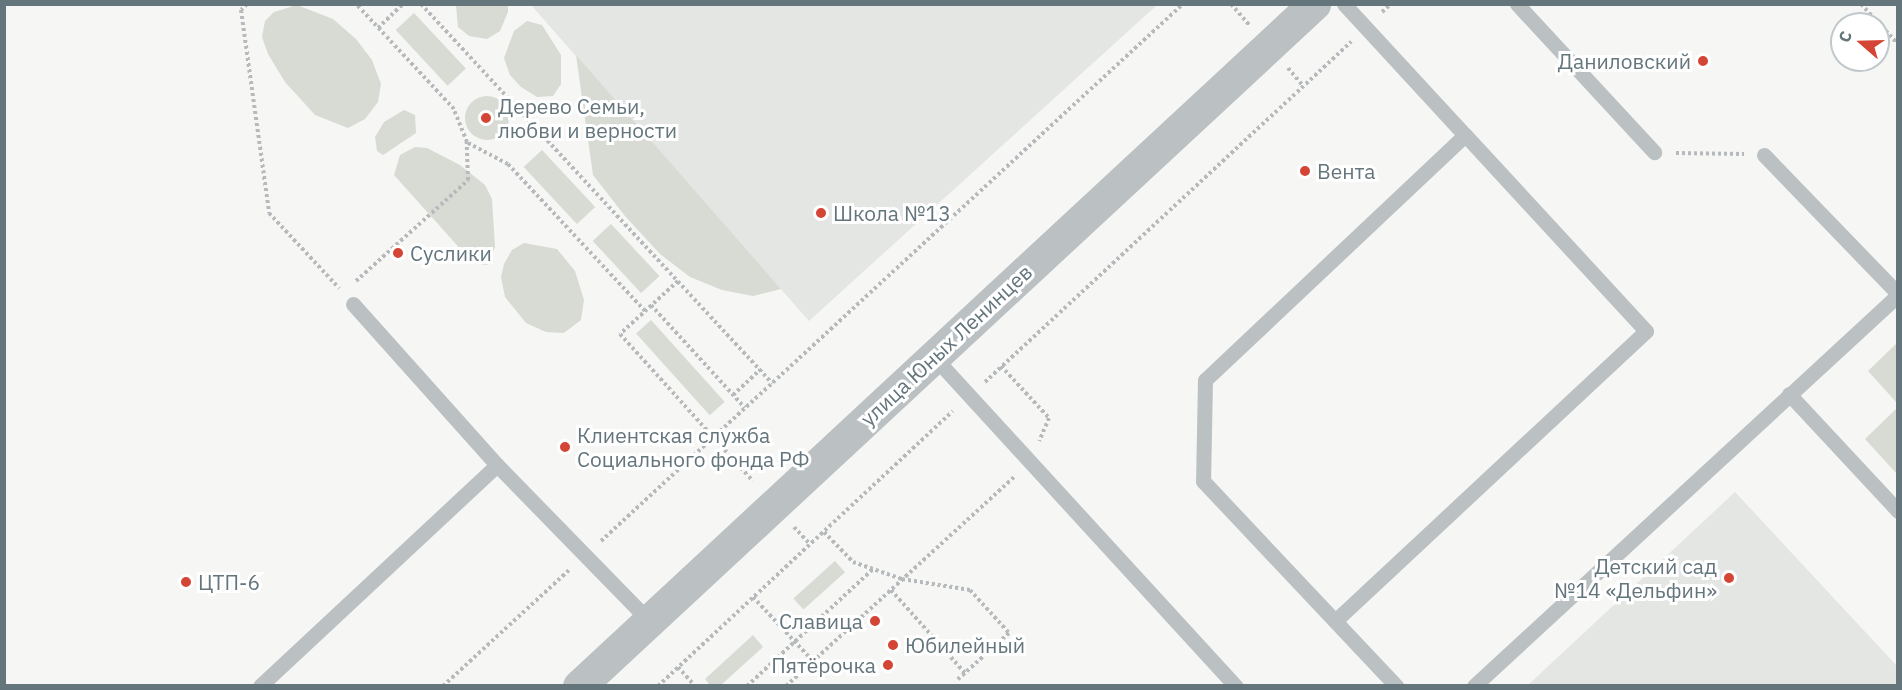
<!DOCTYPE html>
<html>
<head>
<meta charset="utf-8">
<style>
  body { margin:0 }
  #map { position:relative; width:1902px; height:690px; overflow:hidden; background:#f6f6f4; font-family:"IBM Plex Sans",sans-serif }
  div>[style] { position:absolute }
  .built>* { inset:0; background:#e4e6e4 }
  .green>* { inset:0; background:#d7dbd3; transform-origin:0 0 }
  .round { border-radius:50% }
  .path>* { height:4px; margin-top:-2px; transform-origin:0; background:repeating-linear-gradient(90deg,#b6babc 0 3px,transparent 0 6px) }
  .service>* { height:15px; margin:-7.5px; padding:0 7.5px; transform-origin:7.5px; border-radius:7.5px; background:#bbc1c3 }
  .tertiary>* { height:33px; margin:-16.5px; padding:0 16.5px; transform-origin:16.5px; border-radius:16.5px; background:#bbc1c3 }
  .dots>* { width:16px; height:16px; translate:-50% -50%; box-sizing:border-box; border:3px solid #fff; border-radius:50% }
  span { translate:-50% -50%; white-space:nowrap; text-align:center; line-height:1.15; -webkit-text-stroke:6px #fff; paint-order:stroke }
  .poi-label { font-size:21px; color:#64757c }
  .right { translate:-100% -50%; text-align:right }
  .left { translate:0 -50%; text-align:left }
  .street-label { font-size:21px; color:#64757c }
  .frame { position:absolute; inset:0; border:6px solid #64757c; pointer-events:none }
  .north { position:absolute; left:1830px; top:12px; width:60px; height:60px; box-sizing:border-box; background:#fff; border:2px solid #c1c8cb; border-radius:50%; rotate:290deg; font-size:16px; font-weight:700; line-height:24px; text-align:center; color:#64757c }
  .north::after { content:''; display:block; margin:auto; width:21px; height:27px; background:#d44536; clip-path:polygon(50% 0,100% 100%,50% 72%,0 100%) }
</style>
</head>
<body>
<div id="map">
  <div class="built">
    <i style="clip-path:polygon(531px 5px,1157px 5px,809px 321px)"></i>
    <i style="clip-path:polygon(1735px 492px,1897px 666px,1897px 685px,1528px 685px)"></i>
  </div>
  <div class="green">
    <i style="clip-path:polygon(297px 5px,333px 19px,356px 39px,372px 60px,381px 84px,378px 102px,365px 119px,348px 128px,315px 115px,285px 82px,268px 54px,262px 37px,265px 21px,274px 12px)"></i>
    <i style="clip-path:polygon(456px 5px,508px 5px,508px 12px,500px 31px,487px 39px,469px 36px,458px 27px)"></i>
    <i style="left:414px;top:13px;width:76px;height:25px;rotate:47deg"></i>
    <i style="clip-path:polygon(527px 21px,542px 25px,561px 55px,561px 84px,553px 96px,537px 97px,521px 87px,510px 75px,504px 58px,514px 31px)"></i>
    <i style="clip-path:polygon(576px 55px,781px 289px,753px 296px,722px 290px,690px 277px,660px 254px,625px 216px,593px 175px)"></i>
    <i class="round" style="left:465px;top:96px;width:44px;height:44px"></i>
    <i style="clip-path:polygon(404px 110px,415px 115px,416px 133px,383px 155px,377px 151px,375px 137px,384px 122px)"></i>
    <i style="clip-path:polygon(415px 147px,427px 148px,460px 165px,485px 185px,492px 199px,495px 247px,487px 265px,473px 263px,394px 175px,400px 155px)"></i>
    <i style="left:542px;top:150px;width:78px;height:25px;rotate:47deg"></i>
    <i style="left:611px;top:224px;width:71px;height:25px;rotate:47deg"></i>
    <i style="clip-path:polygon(524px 243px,557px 249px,575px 271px,584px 300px,581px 320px,564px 333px,546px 332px,526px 323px,505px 297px,501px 277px,504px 264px,512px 250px)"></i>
    <i style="left:651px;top:320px;width:110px;height:20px;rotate:48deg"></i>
    <i style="clip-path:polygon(1897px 343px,1897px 403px,1868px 371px)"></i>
    <i style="clip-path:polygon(1897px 408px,1897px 474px,1865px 439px)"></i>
    <i style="left:835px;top:561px;width:15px;height:56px;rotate:48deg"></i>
    <i style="clip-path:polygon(753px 635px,763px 647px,721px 685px,710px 685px,705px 679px)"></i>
  </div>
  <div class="path">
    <i style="left:247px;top:4px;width:8px;rotate:135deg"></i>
    <i style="left:241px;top:10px;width:205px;rotate:82.1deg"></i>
    <i style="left:269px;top:213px;width:103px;rotate:47deg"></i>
    <i style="left:421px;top:4px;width:517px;rotate:47.2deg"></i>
    <i style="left:1231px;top:4px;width:28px;rotate:49deg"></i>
    <i style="left:1861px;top:4px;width:54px;rotate:47.2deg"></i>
    <i style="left:1382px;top:12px;width:12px;rotate:-42deg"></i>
    <i style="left:378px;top:28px;width:35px;rotate:-44deg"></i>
    <i style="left:1288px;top:68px;width:23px;rotate:50deg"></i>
    <i style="left:468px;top:143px;width:45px;rotate:27.7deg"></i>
    <i style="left:508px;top:164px;width:201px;rotate:47deg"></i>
    <i style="left:1676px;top:153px;width:68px;rotate:0.8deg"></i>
    <i style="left:356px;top:281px;width:151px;rotate:-42deg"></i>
    <i style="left:468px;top:180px;width:38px;rotate:-92deg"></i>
    <i style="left:467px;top:142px;width:35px;rotate:-112deg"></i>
    <i style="left:454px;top:109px;width:144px;rotate:-133deg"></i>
    <i style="left:678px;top:281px;width:79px;rotate:137.6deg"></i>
    <i style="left:620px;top:334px;width:198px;rotate:47.9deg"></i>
    <i style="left:651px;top:305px;width:139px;rotate:47.6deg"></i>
    <i style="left:1001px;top:366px;width:71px;rotate:47.3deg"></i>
    <i style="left:1049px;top:418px;width:25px;rotate:113deg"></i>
    <i style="left:985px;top:382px;width:500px;rotate:-42.9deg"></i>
    <i style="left:733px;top:395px;width:37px;rotate:-43deg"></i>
    <i style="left:794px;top:527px;width:23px;rotate:47deg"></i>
    <i style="left:824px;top:532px;width:42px;rotate:46deg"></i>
    <i style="left:853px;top:562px;width:52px;rotate:19.1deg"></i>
    <i style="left:902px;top:579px;width:69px;rotate:9.2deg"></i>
    <i style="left:970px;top:590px;width:58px;rotate:47.8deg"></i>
    <i style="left:1009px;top:633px;width:70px;rotate:137.9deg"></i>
    <i style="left:601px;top:541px;width:792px;rotate:-42.7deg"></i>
    <i style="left:891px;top:590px;width:111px;rotate:48.3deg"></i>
    <i style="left:753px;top:597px;width:108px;rotate:46.9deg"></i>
    <i style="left:678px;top:667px;width:25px;rotate:48deg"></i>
    <i style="left:443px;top:686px;width:171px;rotate:-42.6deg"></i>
    <i style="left:658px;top:686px;width:403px;rotate:-43deg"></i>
    <i style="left:747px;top:686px;width:172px;rotate:-42.9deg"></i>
    <i style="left:786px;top:686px;width:311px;rotate:-42.5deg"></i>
  </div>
  <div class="service">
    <i style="left:1344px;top:4px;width:178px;rotate:47.3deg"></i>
    <i style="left:1517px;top:4px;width:202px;rotate:47.2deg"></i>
    <i style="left:1764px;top:155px;width:193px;rotate:46deg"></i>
    <i style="left:353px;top:304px;width:216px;rotate:48.2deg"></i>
    <i style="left:497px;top:465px;width:218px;rotate:45.7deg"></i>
    <i style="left:934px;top:357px;width:447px;rotate:47.5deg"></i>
    <i style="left:1789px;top:394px;width:160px;rotate:47deg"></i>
    <i style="left:1335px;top:621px;width:425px;rotate:-43deg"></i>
    <i style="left:1646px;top:331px;width:267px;rotate:-132.7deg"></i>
    <i style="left:1465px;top:135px;width:357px;rotate:136.7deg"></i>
    <i style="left:1205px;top:380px;width:101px;rotate:91.1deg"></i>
    <i style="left:1203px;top:481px;width:282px;rotate:46.7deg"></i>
    <i style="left:260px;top:686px;width:324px;rotate:-43deg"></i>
    <i style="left:1474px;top:686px;width:577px;rotate:-42.68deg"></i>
  </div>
  <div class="tertiary">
    <i style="left:579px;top:686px;width:1003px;rotate:-42.86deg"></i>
  </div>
  <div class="dots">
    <i style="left:1703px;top:61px;background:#d44536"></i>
    <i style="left:486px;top:118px;background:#d44536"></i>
    <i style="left:1305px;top:171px;background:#d44536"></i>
    <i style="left:821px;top:213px;background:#d44536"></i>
    <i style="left:398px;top:253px;background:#d44536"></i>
    <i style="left:565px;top:447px;background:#d44536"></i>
    <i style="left:1729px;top:578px;background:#d44536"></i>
    <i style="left:186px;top:582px;background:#d44536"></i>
    <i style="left:875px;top:621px;background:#d44536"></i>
    <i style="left:893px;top:645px;background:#d44536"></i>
    <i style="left:888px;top:665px;background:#d44536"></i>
  </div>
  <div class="poi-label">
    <span class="right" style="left:1691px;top:61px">Даниловский</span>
    <span class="left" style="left:498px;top:118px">Дерево Семьи,<br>любви и верности</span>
    <span class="left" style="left:1317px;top:171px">Вента</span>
    <span class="left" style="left:833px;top:213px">Школа №13</span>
    <span class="left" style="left:410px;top:253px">Суслики</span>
    <span class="left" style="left:577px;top:447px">Клиентская служба<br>Социального фонда РФ</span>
    <span class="right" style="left:1717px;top:578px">Детский сад<br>№14 «Дельфин»</span>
    <span class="left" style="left:198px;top:582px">ЦТП-6</span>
    <span class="right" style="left:863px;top:621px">Славица</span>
    <span class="left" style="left:905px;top:645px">Юбилейный</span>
    <span class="right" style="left:876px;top:665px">Пятёрочка</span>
  </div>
  <div class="street-label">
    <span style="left:946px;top:345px;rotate:-43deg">улица Юных Ленинцев</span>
  </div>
  <div class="frame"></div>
  <div class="north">С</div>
</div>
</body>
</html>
